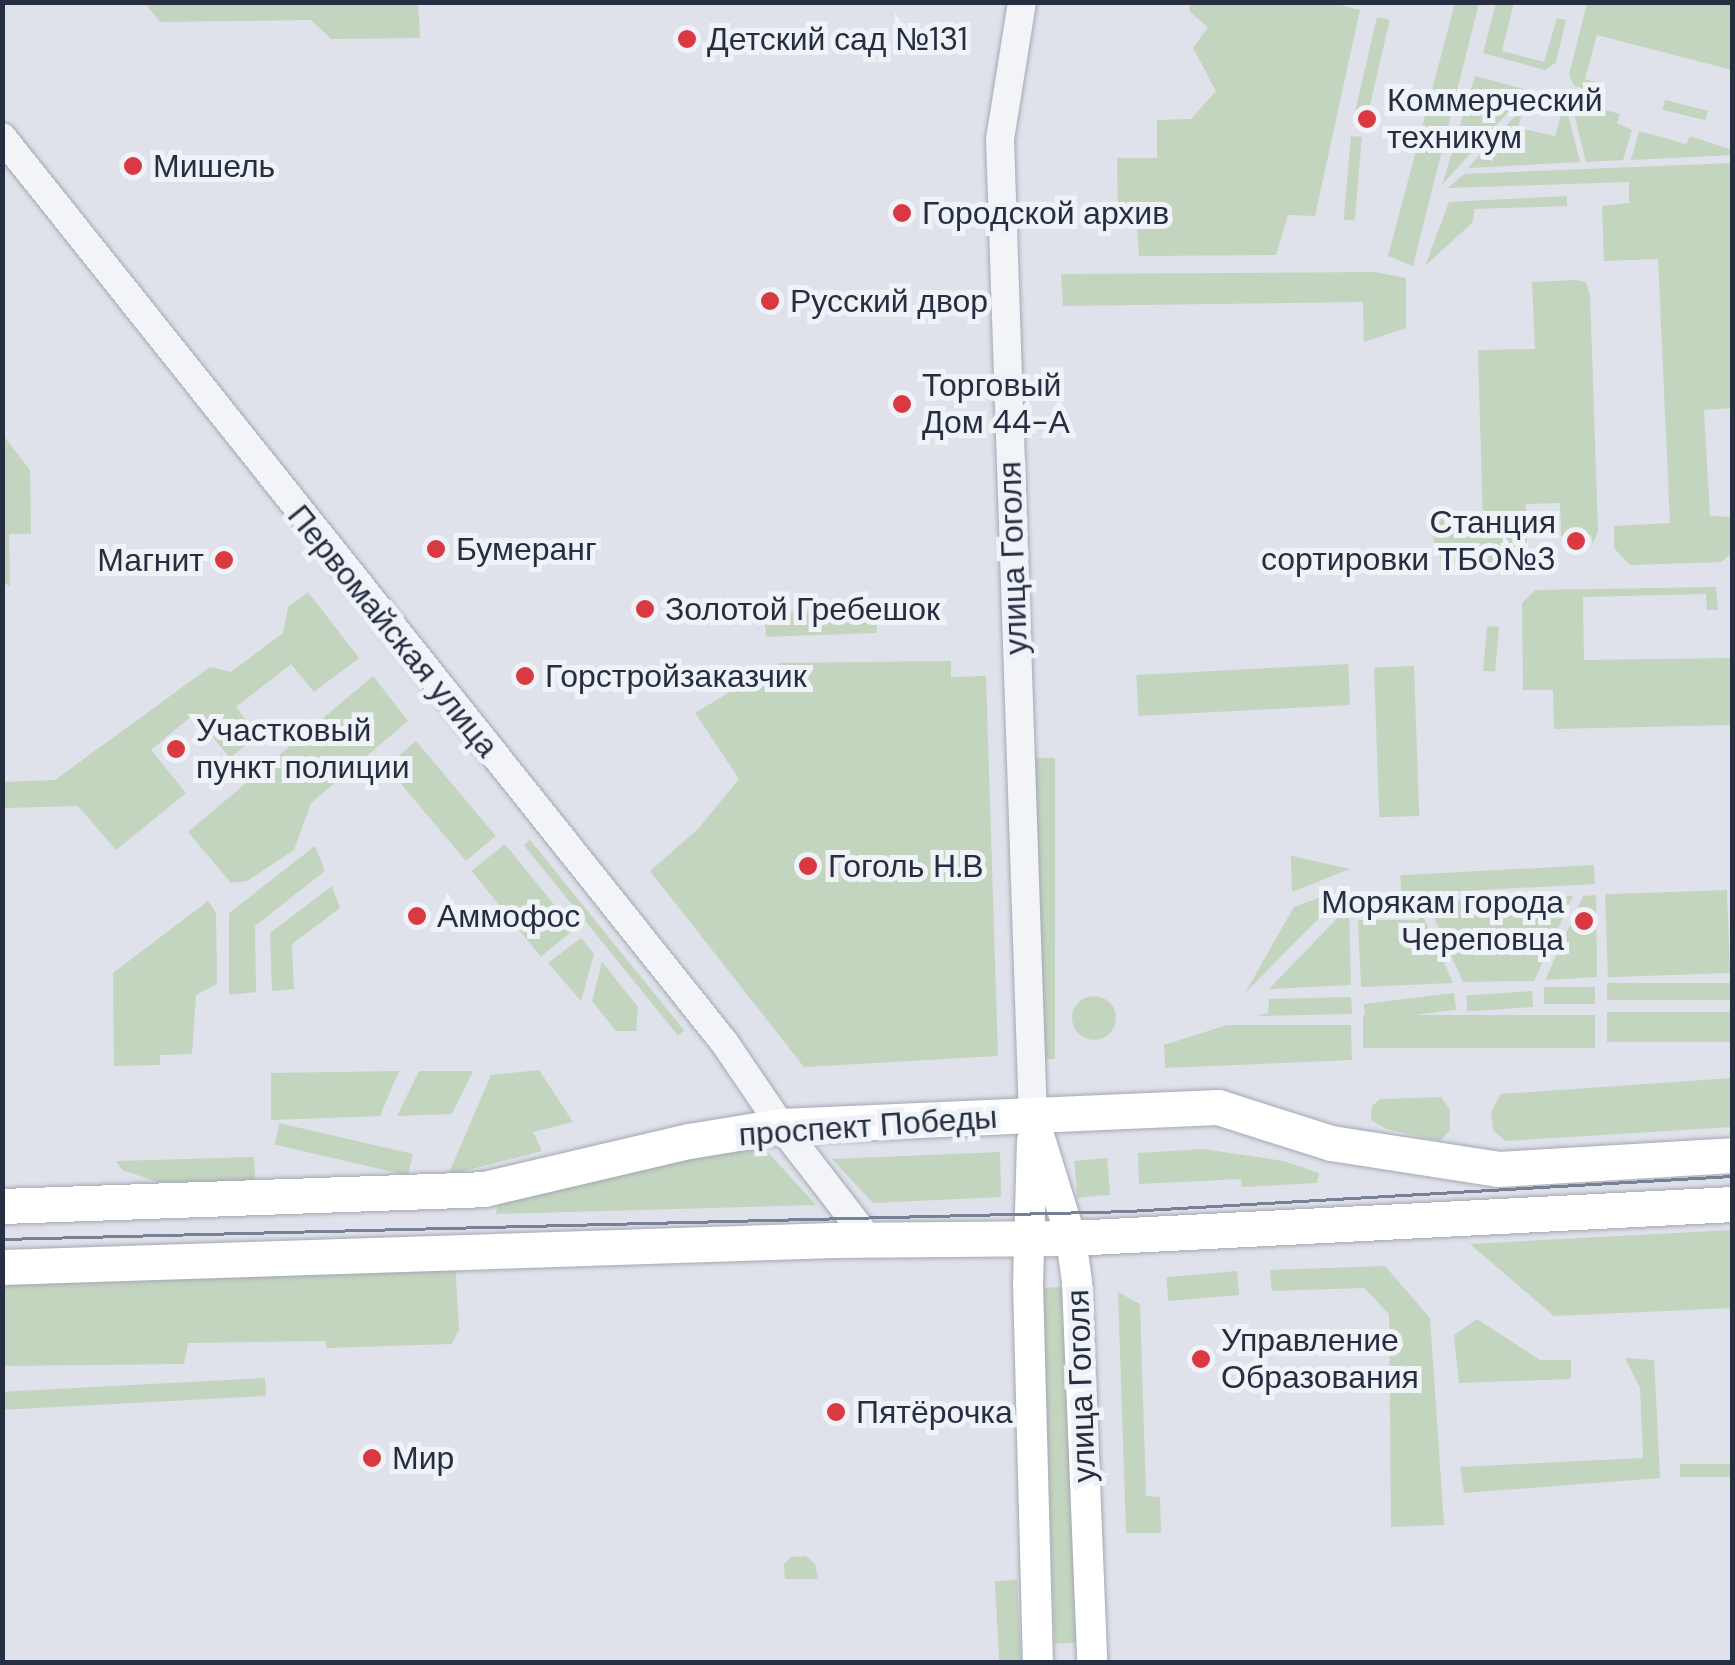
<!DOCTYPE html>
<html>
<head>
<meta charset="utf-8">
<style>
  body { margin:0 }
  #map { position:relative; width:1735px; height:1665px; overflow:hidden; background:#dfe2ea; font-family:"DM Sans",sans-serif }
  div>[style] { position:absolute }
  .green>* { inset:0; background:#c3d4bf; transform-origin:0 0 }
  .round { border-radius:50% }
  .roads { filter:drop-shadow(0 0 2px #a4a8b4) drop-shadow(0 0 2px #a4a8b4) }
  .tertiary>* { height:28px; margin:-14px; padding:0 14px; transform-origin:14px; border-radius:14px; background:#f2f4f8 }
  .secondary>* { height:30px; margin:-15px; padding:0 15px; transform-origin:15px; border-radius:15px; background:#fff }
  .primary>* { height:35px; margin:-17.5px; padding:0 17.5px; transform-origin:17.5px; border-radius:17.5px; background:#fff }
  .tram>* { height:2.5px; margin:-1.25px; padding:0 1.25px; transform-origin:1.25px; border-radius:1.25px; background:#778095 }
  .dots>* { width:28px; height:28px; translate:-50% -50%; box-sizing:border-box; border:5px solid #eff2f7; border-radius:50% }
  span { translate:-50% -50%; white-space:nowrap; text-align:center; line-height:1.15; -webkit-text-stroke:10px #eff2f7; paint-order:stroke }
  .poi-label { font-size:32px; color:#262e42 }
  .left { translate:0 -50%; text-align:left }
  .right { translate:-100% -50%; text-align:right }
  .street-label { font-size:32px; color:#262e42 }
  .frame { position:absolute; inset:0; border:5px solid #262e42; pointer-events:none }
</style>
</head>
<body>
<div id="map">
  <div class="green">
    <i style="clip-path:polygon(1329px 2px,1360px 10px,1315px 216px,1288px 215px,1276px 255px,1139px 256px,1137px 226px,1118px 225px,1117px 158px,1157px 158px,1157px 120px,1191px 119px,1216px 91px,1193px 48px,1208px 27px,1190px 12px,1189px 3px)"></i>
    <i style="clip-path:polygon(145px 3px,418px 3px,420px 38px,331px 39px,311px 20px,160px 22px)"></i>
    <i style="clip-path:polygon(1455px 3px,1479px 3px,1413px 266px,1388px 256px)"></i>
    <i style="clip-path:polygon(1496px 3px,1514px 3px,1502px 51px,1544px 62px,1557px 18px,1566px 20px,1556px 62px,1545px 70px,1483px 53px)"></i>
    <i style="clip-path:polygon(1587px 3px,1732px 3px,1732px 70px,1597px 35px,1585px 79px,1604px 84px,1602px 93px,1574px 86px,1569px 75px)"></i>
    <i style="left:1377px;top:17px;width:13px;height:96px;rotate:13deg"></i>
    <i style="clip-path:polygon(1475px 76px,1528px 90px,1442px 185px)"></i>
    <i style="left:1665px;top:100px;width:44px;height:10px;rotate:14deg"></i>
    <i style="clip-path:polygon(1571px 101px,1620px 114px,1617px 123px,1632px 130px,1623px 160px,1586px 162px)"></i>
    <i style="clip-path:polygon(1565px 102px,1580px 162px,1468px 168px,1524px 106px,1518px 128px,1555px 136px)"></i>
    <i style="clip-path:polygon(1639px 131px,1686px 144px,1690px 136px,1732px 150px,1732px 155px,1631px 160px)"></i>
    <i style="left:1351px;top:136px;width:11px;height:84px;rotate:5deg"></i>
    <i style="clip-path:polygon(1732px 163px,1732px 408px,1704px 410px,1710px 516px,1732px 517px,1732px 553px,1721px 562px,1630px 565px,1614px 548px,1614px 526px,1670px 523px,1658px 259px,1604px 261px,1602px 206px,1629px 203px,1629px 182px,1448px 188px,1464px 174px)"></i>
    <i style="clip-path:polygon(1567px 196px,1567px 206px,1475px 209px,1472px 223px,1425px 266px,1449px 202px)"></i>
    <i style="clip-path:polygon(1375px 272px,1406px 278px,1406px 328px,1364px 342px,1363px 302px,1063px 306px,1061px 274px)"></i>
    <i style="clip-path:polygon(1575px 280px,1586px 282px,1590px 295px,1598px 531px,1593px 544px,1591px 535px,1561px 536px,1560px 503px,1526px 504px,1527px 554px,1519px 565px,1461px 567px,1442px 562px,1434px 545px,1431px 515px,1444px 514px,1445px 528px,1483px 527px,1478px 350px,1535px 349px,1532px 282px)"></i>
    <i style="clip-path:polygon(3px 435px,30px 470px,31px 534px,9px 534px,10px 586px,3px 583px)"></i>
    <i style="clip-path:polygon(1716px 587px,1718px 610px,1707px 610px,1706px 594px,1583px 597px,1584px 660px,1732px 658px,1732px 725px,1554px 729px,1553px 690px,1523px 690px,1522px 603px,1535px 590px)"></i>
    <i style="clip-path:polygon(308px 592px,359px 658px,314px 692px,291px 664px,236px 707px,258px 735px,230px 758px,194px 714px,151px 750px,186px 793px,116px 850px,78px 806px,3px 808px,3px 782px,55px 780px,210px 667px,231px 672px,283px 633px,288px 607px)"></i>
    <i style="left:876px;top:609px;width:24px;height:111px;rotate:88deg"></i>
    <i style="left:1487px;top:626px;width:12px;height:45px;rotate:5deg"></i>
    <i style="clip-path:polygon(951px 661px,951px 677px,986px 676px,998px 1056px,804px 1067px,650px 871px,698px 829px,739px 779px,695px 713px,748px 681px,778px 680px,778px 663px)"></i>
    <i style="left:1348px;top:664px;width:41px;height:212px;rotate:87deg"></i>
    <i style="left:1414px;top:666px;width:150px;height:40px;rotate:88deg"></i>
    <i style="clip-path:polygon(373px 676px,408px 721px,311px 803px,294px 850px,247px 881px,231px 883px,188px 832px)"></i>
    <i style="left:416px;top:741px;width:124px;height:39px;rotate:50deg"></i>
    <i style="left:1032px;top:758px;width:23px;height:301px"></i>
    <i style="left:530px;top:840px;width:245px;height:8px;rotate:51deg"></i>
    <i style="left:505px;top:844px;width:110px;height:43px;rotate:51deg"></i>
    <i style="clip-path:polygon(315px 846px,325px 871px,255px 926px,256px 992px,229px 995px,229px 913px)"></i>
    <i style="clip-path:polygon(1291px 856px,1292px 856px,1350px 869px,1292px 892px)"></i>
    <i style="left:1594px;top:865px;width:19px;height:194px;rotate:87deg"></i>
    <i style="clip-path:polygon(332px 886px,340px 908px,292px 944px,294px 989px,272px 991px,270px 933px)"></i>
    <i style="clip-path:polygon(1351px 886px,1245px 993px,1294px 907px)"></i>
    <i style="left:1727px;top:890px;width:83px;height:122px;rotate:88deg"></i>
    <i style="clip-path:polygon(1596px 895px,1597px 977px,1545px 980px,1583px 896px)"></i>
    <i style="clip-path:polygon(1573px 896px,1534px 981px,1463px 982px,1427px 902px)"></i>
    <i style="clip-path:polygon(208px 901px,216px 913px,217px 984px,196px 995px,192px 1054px,160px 1055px,160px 1065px,114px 1066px,113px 973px)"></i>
    <i style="clip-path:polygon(1349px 906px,1351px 985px,1269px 989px)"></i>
    <i style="clip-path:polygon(1420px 909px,1453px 983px,1361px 987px,1358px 920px,1419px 920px)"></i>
    <i style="clip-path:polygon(581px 938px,594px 954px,581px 1001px,548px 963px)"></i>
    <i style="clip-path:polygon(602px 962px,638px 1007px,636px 1031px,616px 1031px,592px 1001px)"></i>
    <i style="left:1732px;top:983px;width:17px;height:125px;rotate:90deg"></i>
    <i style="left:1595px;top:987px;width:17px;height:51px;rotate:90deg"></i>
    <i style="left:1532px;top:991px;width:16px;height:66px;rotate:86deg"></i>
    <i style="left:1454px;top:993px;width:17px;height:91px;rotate:83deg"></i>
    <i class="round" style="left:1072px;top:996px;width:44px;height:44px"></i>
    <i style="clip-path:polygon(1351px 997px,1352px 1014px,1257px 1016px,1268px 1013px,1269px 999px)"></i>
    <i style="left:1732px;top:1012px;width:30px;height:125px;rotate:90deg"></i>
    <i style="left:1595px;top:1015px;width:33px;height:232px;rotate:90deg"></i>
    <i style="clip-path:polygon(1227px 1025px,1351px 1025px,1352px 1060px,1165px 1068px,1164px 1045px)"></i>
    <i style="clip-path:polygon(539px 1070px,573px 1122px,533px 1132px,542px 1151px,448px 1175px,491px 1075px)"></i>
    <i style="clip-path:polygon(399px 1071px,380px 1116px,271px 1120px,271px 1073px)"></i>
    <i style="clip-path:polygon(419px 1071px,473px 1071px,452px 1114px,397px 1116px)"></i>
    <i style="clip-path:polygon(1732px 1078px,1732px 1127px,1505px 1141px,1493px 1130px,1491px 1112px,1501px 1094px)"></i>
    <i style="clip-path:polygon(1441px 1097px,1450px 1110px,1450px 1130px,1440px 1141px,1386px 1129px,1371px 1120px,1372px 1106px,1380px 1099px)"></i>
    <i style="clip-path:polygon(755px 1138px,816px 1205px,496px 1214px,499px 1196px)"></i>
    <i style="clip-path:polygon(1203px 1149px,1284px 1161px,1319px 1173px,1317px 1183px,1242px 1187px,1241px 1179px,1139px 1184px,1138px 1153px)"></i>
    <i style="clip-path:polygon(1000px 1152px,1001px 1197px,873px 1203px,832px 1159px)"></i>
    <i style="left:413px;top:1154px;width:22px;height:137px;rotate:103deg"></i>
    <i style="clip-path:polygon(254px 1157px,255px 1180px,164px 1184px,122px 1170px,116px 1161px)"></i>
    <i style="left:1107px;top:1158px;width:37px;height:33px;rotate:85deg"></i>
    <i style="clip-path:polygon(1732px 1230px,1732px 1308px,1554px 1316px,1470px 1244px)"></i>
    <i style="clip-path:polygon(455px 1262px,459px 1330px,452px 1344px,327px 1348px,325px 1341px,188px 1343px,184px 1364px,3px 1366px,2px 1274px)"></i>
    <i style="clip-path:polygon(1385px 1266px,1430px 1318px,1444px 1525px,1391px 1527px,1389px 1314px,1364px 1288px,1272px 1291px,1270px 1270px)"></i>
    <i style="left:1237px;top:1271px;width:24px;height:71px;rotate:85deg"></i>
    <i style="left:1064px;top:1287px;width:356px;height:22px;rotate:88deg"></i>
    <i style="clip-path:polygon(1118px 1292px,1140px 1304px,1146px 1496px,1160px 1497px,1161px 1533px,1126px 1533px)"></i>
    <i style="clip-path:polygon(1477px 1319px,1540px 1360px,1571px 1360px,1571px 1379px,1459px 1383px,1454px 1335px)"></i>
    <i style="clip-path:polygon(1625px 1358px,1654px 1360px,1660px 1478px,1464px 1493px,1460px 1467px,1643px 1458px,1640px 1388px)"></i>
    <i style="left:265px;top:1378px;width:18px;height:262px;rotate:87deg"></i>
    <i style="left:1732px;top:1464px;width:13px;height:52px;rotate:90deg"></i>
    <i style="clip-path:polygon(806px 1556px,815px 1564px,818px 1579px,785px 1579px,784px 1564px,791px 1557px)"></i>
    <i style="left:1017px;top:1580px;width:82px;height:22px;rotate:87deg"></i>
  </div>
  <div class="roads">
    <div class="tertiary">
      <i style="left:1022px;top:2px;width:139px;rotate:99.1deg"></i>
      <i style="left:1000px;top:139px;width:978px;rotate:88.07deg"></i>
      <i style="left:2px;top:137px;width:1158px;rotate:51.42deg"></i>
      <i style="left:724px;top:1042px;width:102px;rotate:55.8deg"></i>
      <i style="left:781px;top:1126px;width:144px;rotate:52.3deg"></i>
    </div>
    <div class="secondary">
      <i style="left:1033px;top:1116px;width:128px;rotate:72.7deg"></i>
      <i style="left:1071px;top:1238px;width:44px;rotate:82.2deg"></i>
      <i style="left:1077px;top:1282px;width:380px;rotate:87.7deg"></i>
      <i style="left:1032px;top:1141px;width:142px;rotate:91.6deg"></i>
      <i style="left:1028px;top:1283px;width:379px;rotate:88.5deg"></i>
    </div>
    <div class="primary">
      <i style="left:2px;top:1206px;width:482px;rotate:-2deg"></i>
      <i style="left:484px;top:1189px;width:211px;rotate:-13.2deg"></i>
      <i style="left:689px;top:1141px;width:93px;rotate:-9.3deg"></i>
      <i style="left:781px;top:1126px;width:437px;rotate:-2.5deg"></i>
      <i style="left:1218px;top:1107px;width:119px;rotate:17.7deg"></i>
      <i style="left:1331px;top:1143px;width:169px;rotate:8.8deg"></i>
      <i style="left:1498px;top:1169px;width:234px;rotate:-3.4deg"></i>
      <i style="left:2px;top:1267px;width:831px;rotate:-1.86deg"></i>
      <i style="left:833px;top:1240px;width:238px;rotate:-0.5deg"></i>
      <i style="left:1071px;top:1238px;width:662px;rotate:-2.94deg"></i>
    </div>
  </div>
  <div class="tram">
    <i style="left:2px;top:1239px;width:1126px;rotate:-1.42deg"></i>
    <i style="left:1128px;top:1211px;width:605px;rotate:-3.32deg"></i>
  </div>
  <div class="dots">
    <i style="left:687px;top:39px;background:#da3942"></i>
    <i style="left:1367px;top:119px;background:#da3942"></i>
    <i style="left:133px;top:166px;background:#da3942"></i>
    <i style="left:902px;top:213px;background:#da3942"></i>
    <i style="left:770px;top:301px;background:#da3942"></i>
    <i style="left:902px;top:404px;background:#da3942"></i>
    <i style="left:1576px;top:541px;background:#da3942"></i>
    <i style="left:436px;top:549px;background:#da3942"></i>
    <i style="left:224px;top:560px;background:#da3942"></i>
    <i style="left:645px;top:609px;background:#da3942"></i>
    <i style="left:525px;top:676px;background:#da3942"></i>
    <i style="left:176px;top:749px;background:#da3942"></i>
    <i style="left:808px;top:866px;background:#da3942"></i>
    <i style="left:417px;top:916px;background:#da3942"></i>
    <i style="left:1584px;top:921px;background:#da3942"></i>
    <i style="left:1201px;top:1359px;background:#da3942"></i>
    <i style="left:836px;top:1412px;background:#da3942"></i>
    <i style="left:372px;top:1458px;background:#da3942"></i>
  </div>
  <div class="poi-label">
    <span class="left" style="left:707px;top:39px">Детский сад №131</span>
    <span class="left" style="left:1387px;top:119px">Коммерческий<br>техникум</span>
    <span class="left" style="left:153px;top:166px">Мишель</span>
    <span class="left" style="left:922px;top:213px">Городской архив</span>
    <span class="left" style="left:790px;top:301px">Русский двор</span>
    <span class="left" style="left:922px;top:404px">Торговый<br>Дом 44-А</span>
    <span class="right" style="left:1556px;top:541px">Станция<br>сортировки ТБО№3</span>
    <span class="left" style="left:456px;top:549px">Бумеранг</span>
    <span class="right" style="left:204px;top:560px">Магнит</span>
    <span class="left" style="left:665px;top:609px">Золотой Гребешок</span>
    <span class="left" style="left:545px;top:676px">Горстройзаказчик</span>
    <span class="left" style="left:196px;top:749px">Участковый<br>пункт полиции</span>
    <span class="left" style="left:828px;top:866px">Гоголь Н.В</span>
    <span class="right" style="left:1564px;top:921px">Морякам города<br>Череповца</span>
    <span class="left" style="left:437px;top:916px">Аммофос</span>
    <span class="left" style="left:1221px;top:1359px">Управление<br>Образования</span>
    <span class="left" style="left:856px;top:1412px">Пятёрочка</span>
    <span class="left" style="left:392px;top:1458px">Мир</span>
  </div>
  <div class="street-label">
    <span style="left:1013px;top:558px;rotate:-92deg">улица Гоголя</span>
    <span style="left:393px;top:631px;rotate:51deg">Первомайская улица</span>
    <span style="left:868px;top:1126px;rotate:-4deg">проспект Победы</span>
    <span style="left:1081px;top:1386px;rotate:-92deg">улица Гоголя</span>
  </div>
  <div class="frame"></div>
</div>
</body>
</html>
